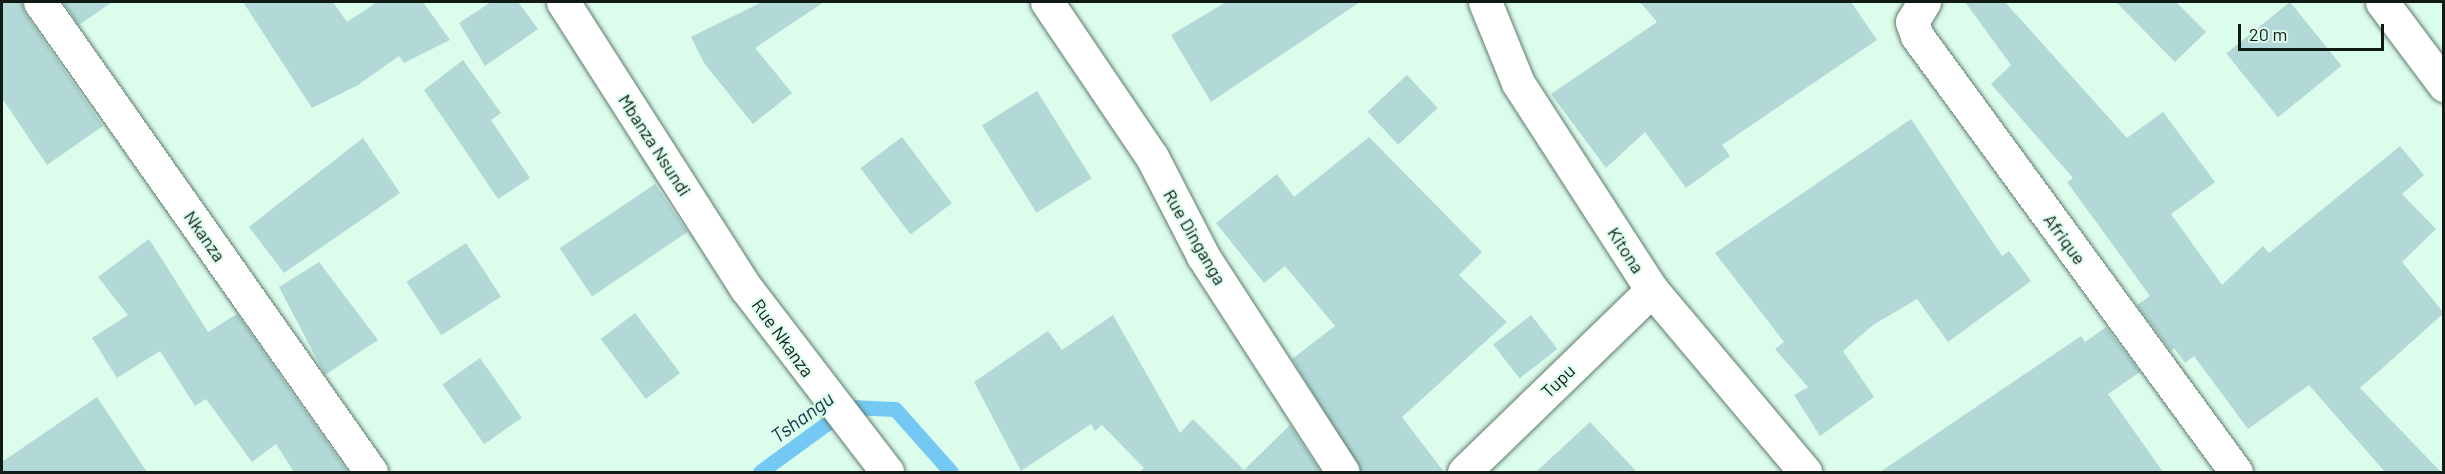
<!DOCTYPE html>
<html>
<head>
<meta charset="utf-8">
<style>
  body { margin:0 }
  #map { position:relative; width:2445px; height:474px; overflow:hidden; background:#ddfdec; font-family:Barlow,sans-serif }
  div>[style] { position:absolute }
  .stream>* { height:15px; margin:-7.5px; padding:0 7.5px; transform-origin:7.5px; border-radius:7.5px; background:#74c9f4 }
  .building>* { inset:0; background:#b2d8d8; transform-origin:0 0 }
  .roads { filter:drop-shadow(0 0 2px #5d7a6b) drop-shadow(0 0 2px #5d7a6b) }
  .street>* { height:33px; margin:-16.5px; padding:0 16.5px; transform-origin:16.5px; border-radius:16.5px; background:#fff }
  span { translate:-50% -50%; white-space:nowrap; text-align:center; line-height:1.15; -webkit-text-stroke:4.5px #ddfdec; paint-order:stroke }
  .street-label { font-size:18px; color:#101b16 }
  .water-label { font-size:20px; color:#0f3647; font-style:italic }
  .frame { position:absolute; inset:0; border:3px solid #101b16; pointer-events:none }
  .scale { position:absolute; left:2238px; top:24px; width:146px; height:27px; box-sizing:border-box; border:3px solid #101b16; border-top:0; padding-left:8px; font-size:18px; line-height:21px; white-space:nowrap; color:#101b16; -webkit-text-stroke:4px #ddfdec; paint-order:stroke }
</style>
</head>
<body>
<div id="map">
  <div class="stream">
    <i style="left:760px;top:472px;width:110px;rotate:-36.1deg"></i>
    <i style="left:849px;top:407px;width:46px;rotate:2.5deg"></i>
    <i style="left:895px;top:409px;width:84px;rotate:48.4deg"></i>
  </div>
  <div class="building">
    <i style="clip-path:polygon(2px 2px,22px 2px,25px 13px,103px 126px,47px 165px,2px 98px)"></i>
    <i style="clip-path:polygon(63px 2px,112px 2px,79px 25px)"></i>
    <i style="clip-path:polygon(243px 2px,333px 2px,347px 22px,377px 2px,423px 2px,450px 40px,404px 63px,399px 56px,358px 85px,312px 108px)"></i>
    <i style="clip-path:polygon(491px 2px,518px 2px,538px 29px,485px 66px,459px 23px)"></i>
    <i style="clip-path:polygon(762px 2px,824px 2px,755px 48px,792px 93px,753px 124px,704px 63px,691px 37px)"></i>
    <i style="clip-path:polygon(1226px 2px,1360px 2px,1211px 102px,1171px 35px)"></i>
    <i style="clip-path:polygon(1640px 2px,1851px 2px,1877px 40px,1722px 145px,1730px 156px,1686px 188px,1645px 132px,1606px 168px,1551px 94px,1657px 22px)"></i>
    <i style="clip-path:polygon(1965px 2px,2005px 2px,2127px 138px,2163px 112px,2215px 182px,2171px 214px,2222px 285px,2263px 246px,2269px 253px,2400px 146px,2424px 175px,2402px 194px,2436px 229px,2402px 262px,2444px 313px,2360px 388px,2441px 472px,2385px 472px,2309px 385px,2248px 429px,2194px 356px,2185px 363px,2174px 348px,2171px 351px,2137px 305px,2150px 296px,2067px 182px,2073px 178px,1991px 84px,2011px 65px)"></i>
    <i style="clip-path:polygon(2116px 2px,2176px 2px,2206px 32px,2175px 62px)"></i>
    <i style="left:2290px;top:2px;width:82px;height:82px;rotate:51deg"></i>
    <i style="clip-path:polygon(463px 60px,501px 113px,491px 120px,530px 178px,498px 199px,424px 90px)"></i>
    <i style="left:1407px;top:75px;width:45px;height:54px;rotate:47deg"></i>
    <i style="left:1037px;top:91px;width:103px;height:65px;rotate:58deg"></i>
    <i style="clip-path:polygon(1911px 119px,2002px 256px,2009px 251px,2031px 281px,1948px 342px,1917px 299px,1873px 325px,1843px 351px,1874px 397px,1820px 436px,1794px 395px,1808px 387px,1775px 349px,1784px 342px,1715px 253px)"></i>
    <i style="left:902px;top:137px;width:83px;height:52px;rotate:53deg"></i>
    <i style="clip-path:polygon(1369px 137px,1482px 252px,1459px 275px,1507px 322px,1402px 417px,1444px 472px,1361px 472px,1292px 359px,1335px 326px,1285px 266px,1264px 283px,1216px 223px,1277px 174px,1294px 197px)"></i>
    <i style="clip-path:polygon(363px 138px,400px 193px,284px 273px,249px 227px)"></i>
    <i style="left:655px;top:184px;width:58px;height:115px;rotate:56deg"></i>
    <i style="clip-path:polygon(149px 239px,208px 332px,237px 314px,348px 472px,294px 472px,276px 444px,252px 462px,206px 399px,195px 406px,160px 351px,117px 378px,92px 338px,128px 315px,98px 277px)"></i>
    <i style="left:466px;top:243px;width:64px;height:71px;rotate:57deg"></i>
    <i style="clip-path:polygon(319px 262px,378px 340px,325px 375px,279px 287px)"></i>
    <i style="left:635px;top:313px;width:75px;height:43px;rotate:53deg"></i>
    <i style="clip-path:polygon(1113px 315px,1180px 433px,1193px 419px,1244px 470px,1290px 425px,1321px 472px,1139px 472px,1144px 468px,1102px 425px,1095px 431px,1091px 424px,1021px 471px,974px 382px,1048px 331px,1062px 350px)"></i>
    <i style="left:1531px;top:315px;width:43px;height:48px;rotate:52deg"></i>
    <i style="clip-path:polygon(2106px 327px,2140px 372px,2108px 394px,2163px 472px,1880px 472px,2081px 336px,2085px 342px)"></i>
    <i style="left:480px;top:358px;width:73px;height:46px;rotate:55deg"></i>
    <i style="clip-path:polygon(97px 397px,147px 472px,2px 472px,2px 462px)"></i>
    <i style="clip-path:polygon(1590px 422px,1637px 472px,1536px 472px)"></i>
  </div>
  <div class="roads">
    <div class="street">
      <i style="left:40px;top:2px;width:575px;rotate:54.84deg"></i>
      <i style="left:563px;top:2px;width:340px;rotate:57.4deg"></i>
      <i style="left:746px;top:288px;width:232px;rotate:52.5deg"></i>
      <i style="left:1047px;top:2px;width:187px;rotate:55.9deg"></i>
      <i style="left:1152px;top:157px;width:111px;rotate:62.7deg"></i>
      <i style="left:1203px;top:256px;width:257px;rotate:57.1deg"></i>
      <i style="left:1485px;top:2px;width:87px;rotate:67.8deg"></i>
      <i style="left:1518px;top:83px;width:247px;rotate:57.1deg"></i>
      <i style="left:1652px;top:290px;width:238px;rotate:49.9deg"></i>
      <i style="left:1924px;top:2px;width:23px;rotate:121deg"></i>
      <i style="left:1912px;top:22px;width:15px;rotate:70deg"></i>
      <i style="left:1917px;top:36px;width:540px;rotate:53.81deg"></i>
      <i style="left:2382px;top:2px;width:104px;rotate:53.2deg"></i>
      <i style="left:1464px;top:472px;width:262px;rotate:-44.1deg"></i>
    </div>
  </div>
  <div class="street-label">
    <span style="left:655px;top:145px;rotate:57deg">Mbanza Nsundi</span>
    <span style="left:205px;top:236px;rotate:55deg">Nkanza</span>
    <span style="left:1195px;top:237px;rotate:60deg">Rue Dinganga</span>
    <span style="left:2065px;top:239px;rotate:54deg">Afrique</span>
    <span style="left:1626px;top:250px;rotate:57deg">Kitona</span>
    <span style="left:783px;top:338px;rotate:54deg">Rue Nkanza</span>
    <span style="left:1558px;top:381px;rotate:-44deg">Tupu</span>
  </div>
  <div class="water-label">
    <span style="left:802px;top:417px;rotate:-36deg">Tshangu</span>
  </div>
  <div class="frame"></div>
  <div class="scale">20 m</div>
</div>
</body>
</html>
